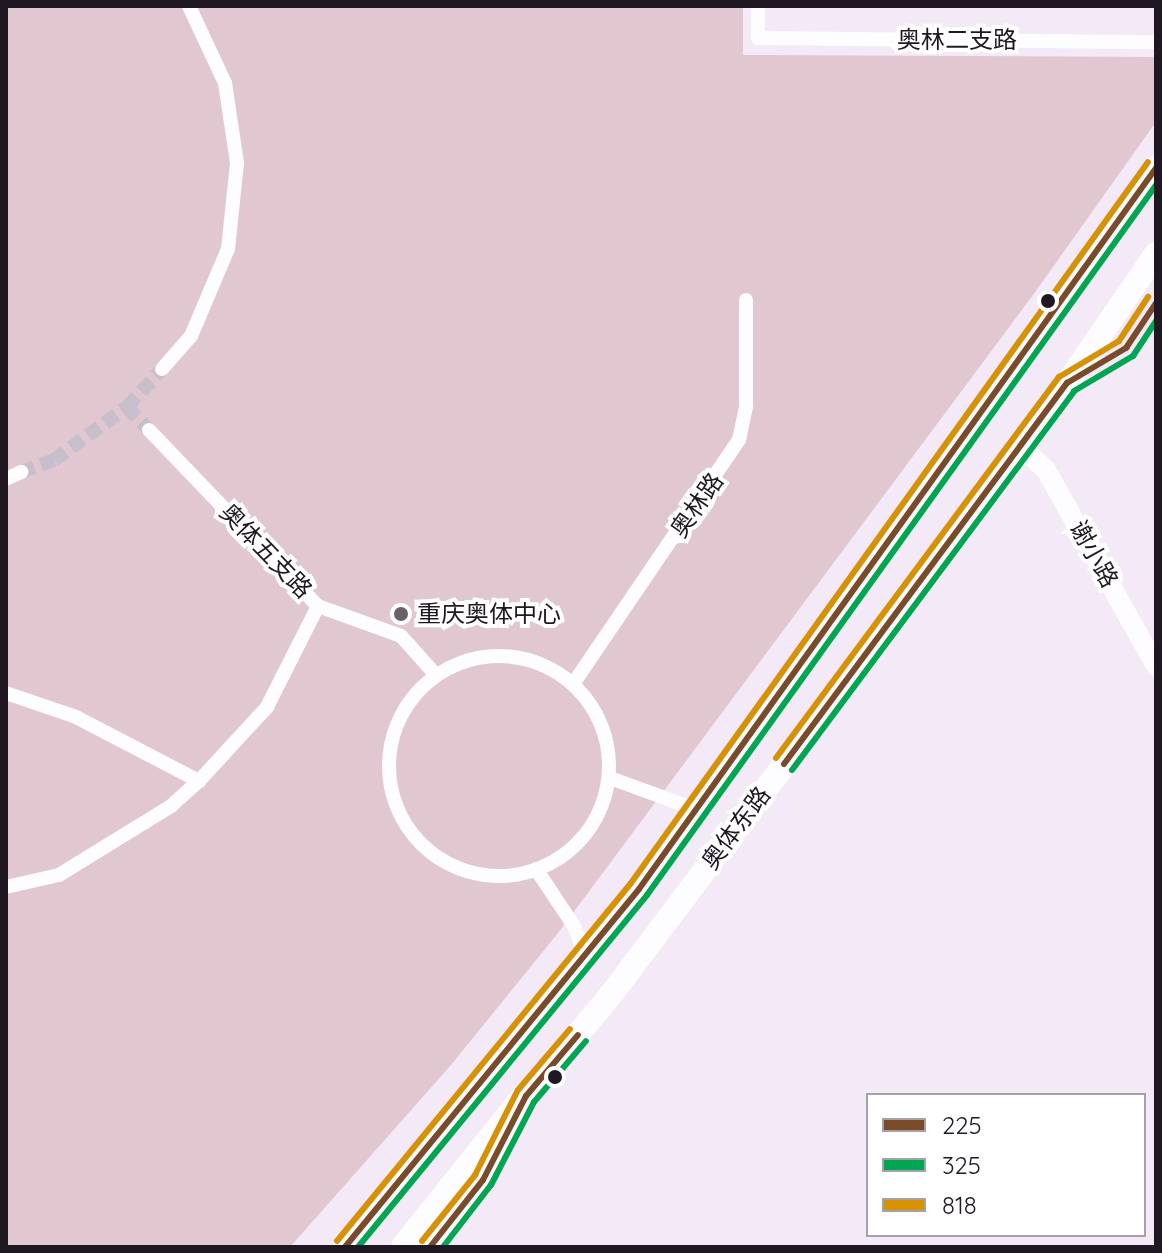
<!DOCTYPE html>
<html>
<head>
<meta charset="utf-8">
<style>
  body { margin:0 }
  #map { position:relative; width:1162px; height:1253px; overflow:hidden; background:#f4e9f6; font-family:Quicksand,"Noto Sans SC",sans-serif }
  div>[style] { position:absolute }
  .green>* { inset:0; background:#e1c7d0 }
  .street-tunnel>* { height:14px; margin-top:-7px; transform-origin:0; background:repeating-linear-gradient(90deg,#c9bfcc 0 14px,transparent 0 21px) }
  .street>* { height:14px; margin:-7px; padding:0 7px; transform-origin:7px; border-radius:7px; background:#fdfcfe }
  .street>.ring { margin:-7px; padding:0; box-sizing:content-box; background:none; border:14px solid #fdfcfe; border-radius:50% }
  .secondary>* { height:20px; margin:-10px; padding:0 10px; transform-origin:10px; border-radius:10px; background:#fdfcfe }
  .primary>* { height:24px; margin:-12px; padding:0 12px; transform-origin:12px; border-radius:12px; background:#fdfcfe }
  .highway>* { height:28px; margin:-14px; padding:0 14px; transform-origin:14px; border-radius:14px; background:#fdfcfe }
  .bus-1>* { height:6px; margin:-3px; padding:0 3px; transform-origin:3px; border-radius:3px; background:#7a4b2a }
  .bus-2>* { height:6px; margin:-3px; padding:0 3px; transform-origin:3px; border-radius:3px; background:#00a651 }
  .bus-3>* { height:6px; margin:-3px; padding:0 3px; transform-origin:3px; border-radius:3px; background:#d79105 }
  .dots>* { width:22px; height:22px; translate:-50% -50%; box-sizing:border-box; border:4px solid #fff; border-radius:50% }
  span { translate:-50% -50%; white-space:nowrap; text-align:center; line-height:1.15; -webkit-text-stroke:8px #fff; paint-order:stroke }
  .street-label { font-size:24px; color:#1f1722 }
  .poi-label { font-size:24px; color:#1f1722 }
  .left { translate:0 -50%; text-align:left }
  .frame { position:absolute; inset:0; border:8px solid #1f1722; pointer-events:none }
  .legend { position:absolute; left:866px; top:1093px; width:280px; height:144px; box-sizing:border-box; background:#fff; border:2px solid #a5a2a7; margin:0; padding:10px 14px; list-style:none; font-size:24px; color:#1f1722 }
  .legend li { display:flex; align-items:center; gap:16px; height:40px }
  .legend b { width:40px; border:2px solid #a5a2a7 }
</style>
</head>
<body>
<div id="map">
  <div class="green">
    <i style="clip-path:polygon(6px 6px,743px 6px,743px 55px,1156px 57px,1156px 122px,1033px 295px,558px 933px,451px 1065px,290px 1247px,6px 1247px)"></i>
  </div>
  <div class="street-tunnel">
    <i style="left:127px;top:407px;width:32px;rotate:46deg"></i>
    <i style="left:21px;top:472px;width:35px;rotate:-20deg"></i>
    <i style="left:54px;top:460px;width:90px;rotate:-36deg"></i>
    <i style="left:127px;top:407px;width:52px;rotate:-47.4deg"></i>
  </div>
  <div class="street">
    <i style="left:758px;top:6px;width:32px;rotate:90deg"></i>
    <i style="left:758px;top:38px;width:398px;rotate:0.6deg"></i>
    <i style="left:162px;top:369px;width:44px;rotate:-48.7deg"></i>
    <i style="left:191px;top:336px;width:95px;rotate:-67deg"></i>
    <i style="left:228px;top:249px;width:86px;rotate:-84deg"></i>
    <i style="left:237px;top:163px;width:81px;rotate:-98.5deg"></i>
    <i style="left:225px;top:83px;width:85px;rotate:-115.1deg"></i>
    <i style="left:149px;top:430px;width:244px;rotate:46.2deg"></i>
    <i style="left:318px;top:606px;width:88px;rotate:19.9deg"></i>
    <i style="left:401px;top:636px;width:52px;rotate:48.1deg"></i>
    <i style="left:6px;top:479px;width:17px;rotate:-25deg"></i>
    <i class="ring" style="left:389px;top:656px;width:206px;height:206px"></i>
    <i style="left:573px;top:684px;width:295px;rotate:-55.8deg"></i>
    <i style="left:739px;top:440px;width:35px;rotate:-78deg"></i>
    <i style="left:746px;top:406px;width:106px;rotate:-90deg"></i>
    <i style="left:6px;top:693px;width:74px;rotate:18.9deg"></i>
    <i style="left:76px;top:717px;width:139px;rotate:27.5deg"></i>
    <i style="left:610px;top:778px;width:94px;rotate:20deg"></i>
    <i style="left:536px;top:869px;width:69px;rotate:56.3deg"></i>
    <i style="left:574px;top:926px;width:31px;rotate:69deg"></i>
    <i style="left:6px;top:887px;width:54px;rotate:-12.8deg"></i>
    <i style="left:59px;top:875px;width:132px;rotate:-31.6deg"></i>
    <i style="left:171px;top:806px;width:38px;rotate:-42deg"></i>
    <i style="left:199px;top:781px;width:100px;rotate:-47.4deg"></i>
    <i style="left:267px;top:707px;width:113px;rotate:-63.2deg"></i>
  </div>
  <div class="secondary">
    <i style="left:1023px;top:448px;width:32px;rotate:44deg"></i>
    <i style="left:1046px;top:470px;width:225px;rotate:60.7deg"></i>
  </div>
  <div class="primary">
    <i style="left:345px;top:1247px;width:463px;rotate:-50.6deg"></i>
    <i style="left:639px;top:889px;width:887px;rotate:-54.36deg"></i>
    <i style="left:430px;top:1247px;width:85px;rotate:-51.7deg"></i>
    <i style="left:483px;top:1180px;width:94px;rotate:-62.9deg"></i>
    <i style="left:526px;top:1096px;width:131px;rotate:-50deg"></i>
    <i style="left:610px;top:996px;width:686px;rotate:-53deg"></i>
    <i style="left:1023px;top:448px;width:235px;rotate:-55.6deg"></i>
  </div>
  <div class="highway">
    <i style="left:405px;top:1247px;width:193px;rotate:-51.3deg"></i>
  </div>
  <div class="bus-1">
    <i style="left:784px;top:764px;width:475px;rotate:-53.4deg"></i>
    <i style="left:1067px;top:383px;width:69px;rotate:-30.7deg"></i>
    <i style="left:1126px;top:348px;width:54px;rotate:-56.3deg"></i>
    <i style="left:345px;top:1247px;width:463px;rotate:-50.6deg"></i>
    <i style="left:639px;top:889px;width:887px;rotate:-54.36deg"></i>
    <i style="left:430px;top:1247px;width:85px;rotate:-51.7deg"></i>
    <i style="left:483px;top:1180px;width:94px;rotate:-62.9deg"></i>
    <i style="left:526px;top:1096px;width:80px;rotate:-49.6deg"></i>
  </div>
  <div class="bus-2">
    <i style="left:792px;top:770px;width:472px;rotate:-53.3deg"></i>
    <i style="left:1074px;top:391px;width:69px;rotate:-30.7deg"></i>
    <i style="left:1133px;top:356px;width:42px;rotate:-56.7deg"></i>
    <i style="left:358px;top:1247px;width:455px;rotate:-50.6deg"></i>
    <i style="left:647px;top:895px;width:874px;rotate:-54.36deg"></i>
    <i style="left:443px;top:1247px;width:78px;rotate:-52.3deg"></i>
    <i style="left:491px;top:1185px;width:93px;rotate:-62.6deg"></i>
    <i style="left:534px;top:1102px;width:80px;rotate:-49.6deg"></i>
  </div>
  <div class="bus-3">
    <i style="left:776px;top:758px;width:475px;rotate:-53.4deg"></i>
    <i style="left:1059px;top:377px;width:70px;rotate:-31deg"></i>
    <i style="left:1119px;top:341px;width:53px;rotate:-56.6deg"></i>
    <i style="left:337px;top:1241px;width:463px;rotate:-50.6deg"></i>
    <i style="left:631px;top:883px;width:887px;rotate:-54.36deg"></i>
    <i style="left:422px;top:1241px;width:85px;rotate:-51.2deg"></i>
    <i style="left:475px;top:1175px;width:95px;rotate:-63.2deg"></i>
    <i style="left:518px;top:1090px;width:80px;rotate:-49.6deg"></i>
  </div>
  <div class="dots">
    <i style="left:1048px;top:301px;background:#1f1722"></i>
    <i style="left:401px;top:614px;background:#6a606c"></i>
    <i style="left:555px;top:1077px;background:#1f1722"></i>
  </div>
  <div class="street-label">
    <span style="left:957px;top:40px">奥林二支路</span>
    <span style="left:697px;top:505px;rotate:-55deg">奥林路</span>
    <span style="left:266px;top:551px;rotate:46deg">奥体五支路</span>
    <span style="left:1094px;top:554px;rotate:61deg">谢小路</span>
    <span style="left:736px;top:828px;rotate:-53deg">奥体东路</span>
  </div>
  <div class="poi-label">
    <span class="left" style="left:417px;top:614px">重庆奥体中心</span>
  </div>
  <div class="frame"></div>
  <ul class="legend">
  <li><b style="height:10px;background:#7a4b2a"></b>225</li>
  <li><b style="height:10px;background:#00a651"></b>325</li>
  <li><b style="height:10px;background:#d79105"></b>818</li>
  </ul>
</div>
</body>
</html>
